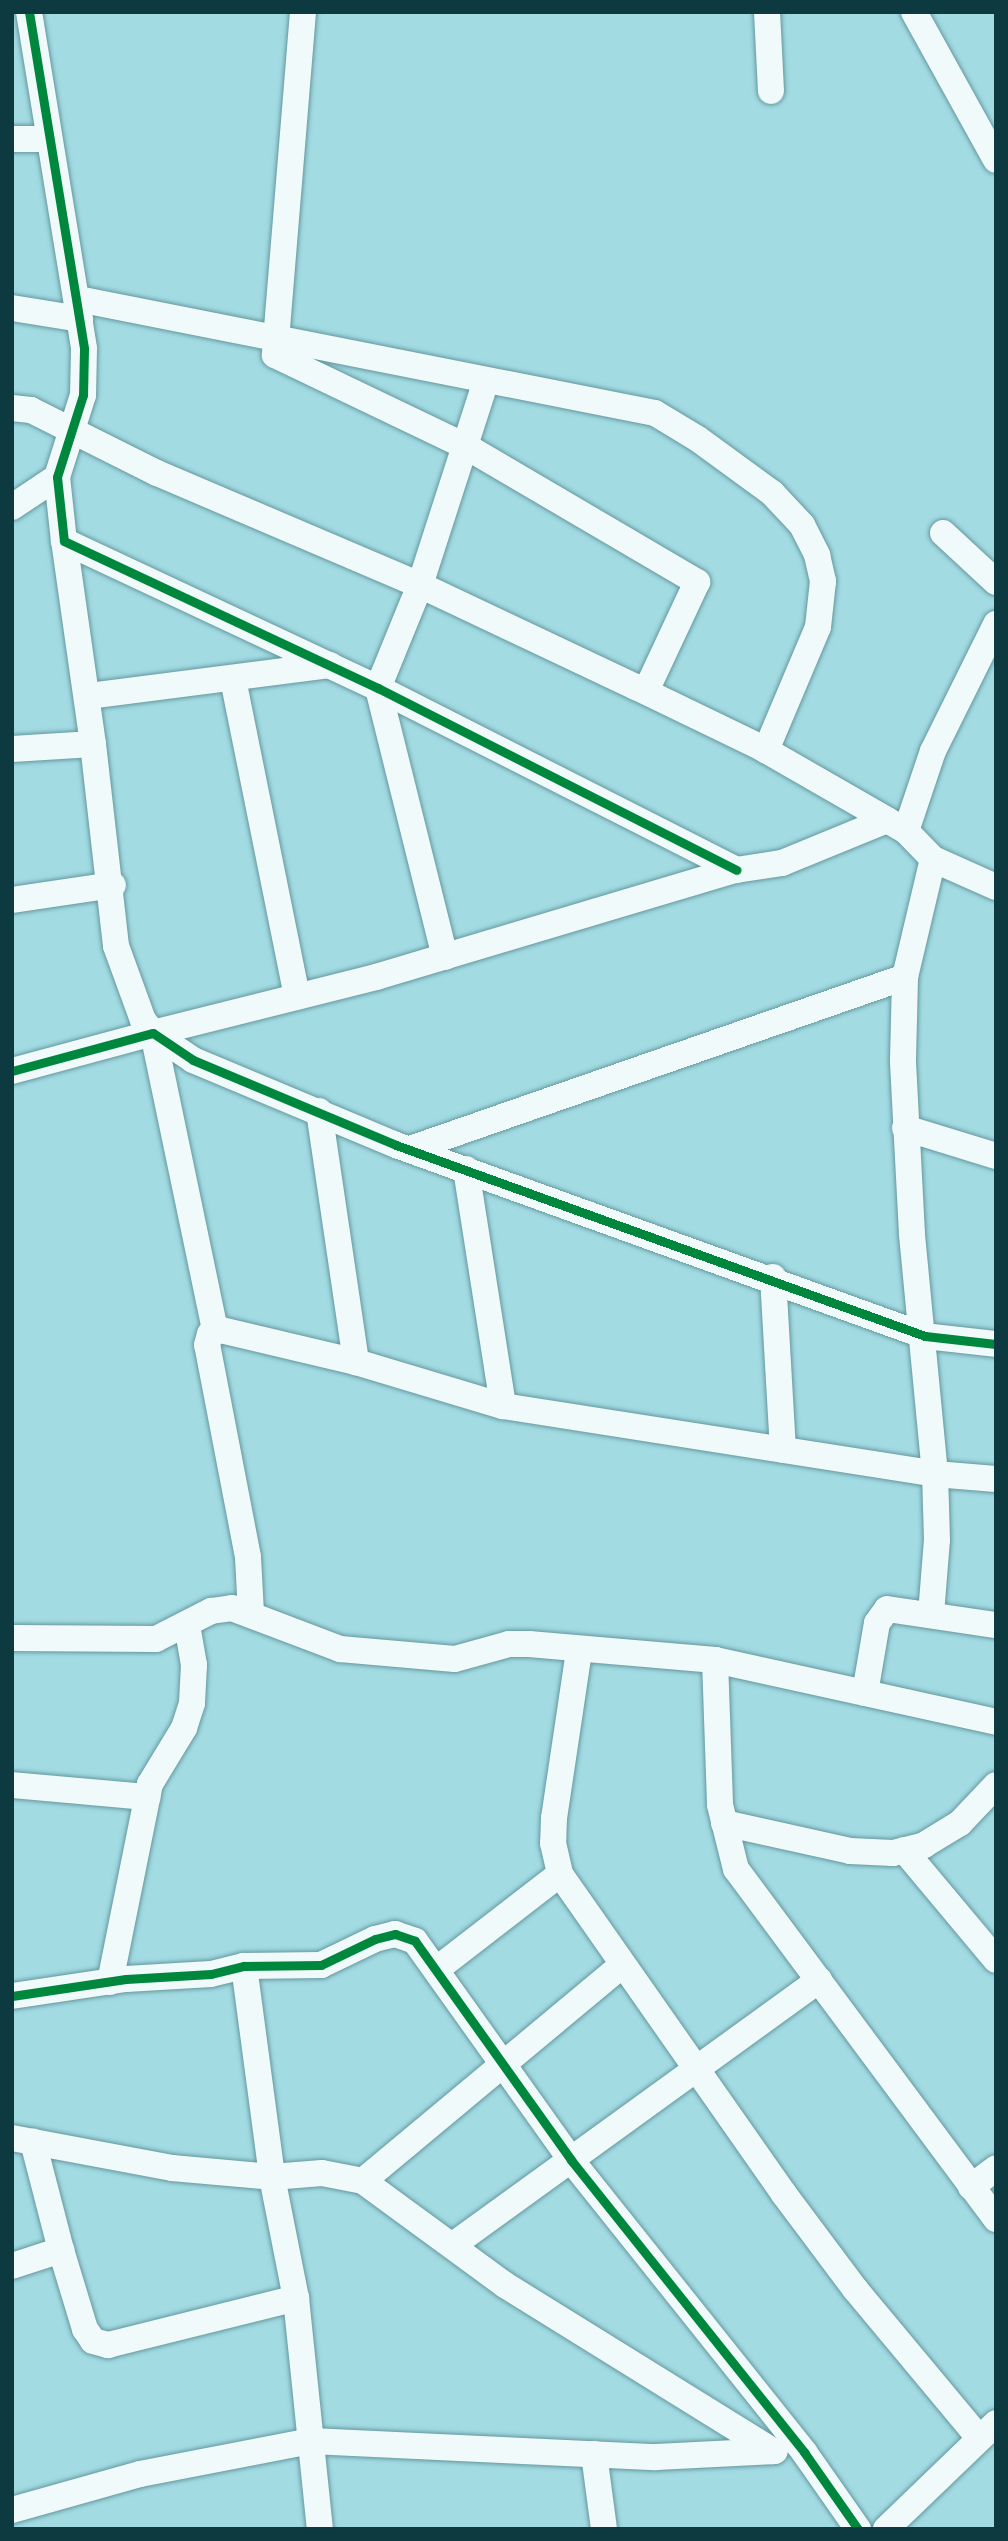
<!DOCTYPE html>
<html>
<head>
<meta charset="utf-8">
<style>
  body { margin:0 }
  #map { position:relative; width:1008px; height:2541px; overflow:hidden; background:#a3dbe3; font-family:"Roboto Condensed",sans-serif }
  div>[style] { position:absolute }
  .roads { filter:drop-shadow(0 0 2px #65989e) drop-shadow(0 0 2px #65989e) }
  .minor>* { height:26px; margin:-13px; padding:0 13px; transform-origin:13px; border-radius:13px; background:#f1fafb }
  .cycleway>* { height:9px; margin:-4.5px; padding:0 4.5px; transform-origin:4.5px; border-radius:4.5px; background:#00873e }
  span { translate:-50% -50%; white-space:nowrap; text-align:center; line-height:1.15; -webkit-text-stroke:6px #88effe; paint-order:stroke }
  .frame { position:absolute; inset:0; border:14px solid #0c3a40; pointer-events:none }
</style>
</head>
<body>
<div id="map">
  <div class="roads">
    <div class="minor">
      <i style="left:29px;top:12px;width:341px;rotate:80.7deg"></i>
      <i style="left:84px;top:349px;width:46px;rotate:91.2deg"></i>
      <i style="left:83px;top:395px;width:86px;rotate:107.6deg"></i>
      <i style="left:57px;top:477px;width:64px;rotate:83.8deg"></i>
      <i style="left:64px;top:541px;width:347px;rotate:25.1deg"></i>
      <i style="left:378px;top:688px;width:402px;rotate:26.9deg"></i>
      <i style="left:303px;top:12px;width:344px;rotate:94.7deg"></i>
      <i style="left:275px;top:355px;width:213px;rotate:25.6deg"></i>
      <i style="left:467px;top:447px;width:267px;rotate:30.4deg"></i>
      <i style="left:697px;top:582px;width:120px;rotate:115.1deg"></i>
      <i style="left:767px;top:12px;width:79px;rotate:87.1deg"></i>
      <i style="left:914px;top:12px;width:169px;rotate:61deg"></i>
      <i style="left:12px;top:139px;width:36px"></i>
      <i style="left:78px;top:299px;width:588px;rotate:11.18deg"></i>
      <i style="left:655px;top:413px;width:50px;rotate:31.2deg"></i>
      <i style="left:698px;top:439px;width:92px;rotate:36.1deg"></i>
      <i style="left:772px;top:493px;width:44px;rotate:46.8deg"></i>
      <i style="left:802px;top:525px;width:34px;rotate:63deg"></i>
      <i style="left:817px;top:555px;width:27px;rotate:77deg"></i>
      <i style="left:823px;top:581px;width:46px;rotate:96.2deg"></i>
      <i style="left:818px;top:627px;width:134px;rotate:112.9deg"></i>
      <i style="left:12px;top:308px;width:69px;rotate:9.2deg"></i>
      <i style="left:12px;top:408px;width:19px;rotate:6deg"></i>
      <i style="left:31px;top:410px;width:141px;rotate:26.6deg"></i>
      <i style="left:157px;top:473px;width:286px;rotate:23.1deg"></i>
      <i style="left:420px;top:585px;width:239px;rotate:25.3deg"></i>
      <i style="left:636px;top:687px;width:140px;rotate:25.8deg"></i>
      <i style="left:762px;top:748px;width:144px;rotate:29.9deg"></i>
      <i style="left:12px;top:507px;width:54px;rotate:-33.7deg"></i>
      <i style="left:943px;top:533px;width:72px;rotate:42.8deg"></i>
      <i style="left:233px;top:679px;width:324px;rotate:78.6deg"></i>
      <i style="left:89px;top:696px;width:243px;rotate:-7.3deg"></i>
      <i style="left:93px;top:744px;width:203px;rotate:83.5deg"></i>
      <i style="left:116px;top:946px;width:79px;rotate:70deg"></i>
      <i style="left:143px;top:1020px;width:16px;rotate:52deg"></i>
      <i style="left:153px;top:1033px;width:304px;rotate:78.2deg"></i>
      <i style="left:12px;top:749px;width:81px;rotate:-3.5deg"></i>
      <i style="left:93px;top:744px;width:205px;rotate:-98.1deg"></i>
      <i style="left:906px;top:831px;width:84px;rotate:-71.4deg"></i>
      <i style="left:933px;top:751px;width:142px;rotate:-63.6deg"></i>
      <i style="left:12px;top:900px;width:102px;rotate:-8.4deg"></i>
      <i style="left:445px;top:957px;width:277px;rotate:-104deg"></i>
      <i style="left:378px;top:688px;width:111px;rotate:-67.8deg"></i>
      <i style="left:420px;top:585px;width:214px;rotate:-72.1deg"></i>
      <i style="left:153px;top:1033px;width:230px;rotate:-14.1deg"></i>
      <i style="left:376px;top:977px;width:376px;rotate:-16.6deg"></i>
      <i style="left:736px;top:870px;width:47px;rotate:-8.7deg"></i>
      <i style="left:782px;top:863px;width:113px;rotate:-22.3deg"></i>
      <i style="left:887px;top:820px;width:22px;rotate:30deg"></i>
      <i style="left:906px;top:831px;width:39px;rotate:46deg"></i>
      <i style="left:933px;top:859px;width:69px;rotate:24deg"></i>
      <i style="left:12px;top:1071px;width:146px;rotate:-15.1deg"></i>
      <i style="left:153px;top:1033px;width:48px;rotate:34deg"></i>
      <i style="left:193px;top:1060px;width:220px;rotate:22.7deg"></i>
      <i style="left:396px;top:1145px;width:562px;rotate:19.85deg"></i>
      <i style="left:925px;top:1336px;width:71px;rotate:6.4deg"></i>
      <i style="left:319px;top:1111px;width:254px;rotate:81.6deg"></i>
      <i style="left:905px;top:1128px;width:95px;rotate:17.1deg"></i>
      <i style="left:410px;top:1149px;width:524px;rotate:-19.16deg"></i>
      <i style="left:466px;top:1169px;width:240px;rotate:81.1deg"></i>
      <i style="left:503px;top:1406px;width:437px;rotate:8.9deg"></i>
      <i style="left:935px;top:1474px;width:61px;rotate:4.7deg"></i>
      <i style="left:773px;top:1277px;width:173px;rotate:86.7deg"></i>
      <i style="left:251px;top:1613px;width:56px;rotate:-93.1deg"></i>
      <i style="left:248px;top:1557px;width:216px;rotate:-100.9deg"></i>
      <i style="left:207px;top:1345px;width:11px;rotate:-75deg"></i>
      <i style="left:210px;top:1334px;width:12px;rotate:-20deg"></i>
      <i style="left:221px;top:1330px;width:139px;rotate:13.3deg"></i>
      <i style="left:356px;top:1362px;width:153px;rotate:16.7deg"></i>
      <i style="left:931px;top:1614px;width:74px;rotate:-85.4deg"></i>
      <i style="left:937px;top:1540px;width:66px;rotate:-91.7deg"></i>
      <i style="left:935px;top:1474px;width:241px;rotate:-95.5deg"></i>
      <i style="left:912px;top:1234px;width:174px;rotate:-93deg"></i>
      <i style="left:903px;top:1060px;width:83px;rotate:-88.6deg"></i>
      <i style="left:905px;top:977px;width:121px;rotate:-76.7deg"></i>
      <i style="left:12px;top:1638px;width:144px;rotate:0.4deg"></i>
      <i style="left:156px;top:1639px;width:62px;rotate:-27deg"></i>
      <i style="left:211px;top:1611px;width:21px;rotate:-8deg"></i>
      <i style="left:232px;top:1608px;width:116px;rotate:20.8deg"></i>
      <i style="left:340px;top:1649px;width:115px;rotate:5deg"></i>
      <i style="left:455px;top:1659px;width:56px;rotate:-15.5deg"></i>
      <i style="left:509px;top:1644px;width:20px"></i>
      <i style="left:529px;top:1644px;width:187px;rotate:4.9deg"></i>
      <i style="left:715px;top:1660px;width:288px;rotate:12.4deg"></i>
      <i style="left:579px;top:1651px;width:169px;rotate:98.5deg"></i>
      <i style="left:554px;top:1818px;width:25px;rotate:92deg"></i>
      <i style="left:553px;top:1843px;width:32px;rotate:77deg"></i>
      <i style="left:560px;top:1874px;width:391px;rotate:55deg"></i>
      <i style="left:784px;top:2194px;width:119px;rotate:53.2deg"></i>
      <i style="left:855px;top:2289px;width:194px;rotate:50.2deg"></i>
      <i style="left:715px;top:1660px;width:145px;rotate:88deg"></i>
      <i style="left:720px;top:1805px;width:66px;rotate:76deg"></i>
      <i style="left:736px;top:1869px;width:436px;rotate:53.4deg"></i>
      <i style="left:865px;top:1693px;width:71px;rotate:-80.3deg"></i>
      <i style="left:877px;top:1623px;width:17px;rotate:-54deg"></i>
      <i style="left:887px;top:1609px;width:110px;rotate:8.4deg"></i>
      <i style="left:12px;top:1785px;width:136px;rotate:5.1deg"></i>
      <i style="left:724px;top:1823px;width:129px;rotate:12.5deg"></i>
      <i style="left:850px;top:1851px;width:43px;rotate:2.7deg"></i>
      <i style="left:893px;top:1853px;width:32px;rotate:-14deg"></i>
      <i style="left:924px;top:1845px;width:42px;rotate:-31.4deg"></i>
      <i style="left:960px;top:1823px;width:52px;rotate:-46.5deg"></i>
      <i style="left:904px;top:1850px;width:143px;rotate:50.1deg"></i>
      <i style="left:244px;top:1966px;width:213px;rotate:82.4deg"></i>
      <i style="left:272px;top:2177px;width:123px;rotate:78.8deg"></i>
      <i style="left:296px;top:2298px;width:232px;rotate:84.1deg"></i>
      <i style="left:437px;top:1969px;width:155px;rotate:-37.7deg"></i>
      <i style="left:110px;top:1982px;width:202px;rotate:-78.6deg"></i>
      <i style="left:150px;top:1784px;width:66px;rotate:-58.7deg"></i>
      <i style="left:184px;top:1728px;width:26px;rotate:-72deg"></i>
      <i style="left:192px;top:1703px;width:38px;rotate:-87deg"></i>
      <i style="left:194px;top:1665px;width:41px;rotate:-99.9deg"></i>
      <i style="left:12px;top:1996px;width:115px;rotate:-8.5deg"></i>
      <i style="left:126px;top:1979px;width:85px;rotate:-3.4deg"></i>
      <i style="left:211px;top:1974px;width:34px;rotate:-14deg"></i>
      <i style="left:244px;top:1966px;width:77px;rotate:-0.7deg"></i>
      <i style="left:321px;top:1965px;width:60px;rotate:-25.7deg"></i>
      <i style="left:375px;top:1939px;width:21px;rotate:-14deg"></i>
      <i style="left:395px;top:1934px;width:21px;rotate:19deg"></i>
      <i style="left:415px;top:1941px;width:269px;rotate:54.5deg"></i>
      <i style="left:571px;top:2160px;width:374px;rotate:51.4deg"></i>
      <i style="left:804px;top:2452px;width:94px;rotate:55deg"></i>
      <i style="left:12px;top:2138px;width:163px;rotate:10.6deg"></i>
      <i style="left:172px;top:2168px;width:100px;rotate:5.1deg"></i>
      <i style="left:272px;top:2177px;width:50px;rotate:-4.6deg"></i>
      <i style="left:322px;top:2173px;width:42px;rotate:11deg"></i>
      <i style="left:363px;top:2181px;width:176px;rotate:36.2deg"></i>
      <i style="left:505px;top:2285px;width:315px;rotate:31.8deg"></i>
      <i style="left:363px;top:2181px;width:337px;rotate:-39.8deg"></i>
      <i style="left:971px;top:2187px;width:31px;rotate:-37deg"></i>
      <i style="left:453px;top:2245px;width:452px;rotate:-35.9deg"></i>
      <i style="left:61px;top:2250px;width:83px;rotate:73.1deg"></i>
      <i style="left:85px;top:2329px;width:14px;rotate:56deg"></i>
      <i style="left:93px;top:2341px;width:16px;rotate:15deg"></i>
      <i style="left:108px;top:2345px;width:194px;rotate:-14deg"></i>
      <i style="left:12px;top:2266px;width:52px;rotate:-18.1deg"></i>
      <i style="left:61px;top:2250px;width:112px;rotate:-104.5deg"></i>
      <i style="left:594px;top:2454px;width:76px;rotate:82.4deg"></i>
      <i style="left:12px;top:2510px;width:133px;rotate:-15.7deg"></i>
      <i style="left:140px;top:2474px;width:174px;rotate:-10.9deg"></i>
      <i style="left:311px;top:2441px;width:345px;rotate:2.7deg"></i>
      <i style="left:656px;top:2457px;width:119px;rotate:-2.9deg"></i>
      <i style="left:886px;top:2529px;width:153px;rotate:-43.9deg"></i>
    </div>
  </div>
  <div class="cycleway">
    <i style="left:29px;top:12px;width:341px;rotate:80.7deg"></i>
    <i style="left:84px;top:349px;width:46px;rotate:91.2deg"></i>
    <i style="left:83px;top:395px;width:86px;rotate:107.6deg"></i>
    <i style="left:57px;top:477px;width:64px;rotate:83.8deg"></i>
    <i style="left:64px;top:541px;width:347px;rotate:25.1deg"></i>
    <i style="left:378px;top:688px;width:402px;rotate:26.9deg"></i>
    <i style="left:12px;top:1071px;width:146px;rotate:-15.1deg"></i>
    <i style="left:153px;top:1033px;width:48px;rotate:34deg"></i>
    <i style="left:193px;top:1060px;width:220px;rotate:22.7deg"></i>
    <i style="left:396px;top:1145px;width:562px;rotate:19.85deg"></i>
    <i style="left:925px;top:1336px;width:71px;rotate:6.4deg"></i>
    <i style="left:12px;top:1996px;width:115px;rotate:-8.5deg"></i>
    <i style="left:126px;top:1979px;width:85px;rotate:-3.4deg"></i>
    <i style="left:211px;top:1974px;width:34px;rotate:-14deg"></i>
    <i style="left:244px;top:1966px;width:77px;rotate:-0.7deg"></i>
    <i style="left:321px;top:1965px;width:60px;rotate:-25.7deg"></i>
    <i style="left:375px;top:1939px;width:21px;rotate:-14deg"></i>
    <i style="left:395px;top:1934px;width:21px;rotate:19deg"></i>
    <i style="left:415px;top:1941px;width:269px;rotate:54.5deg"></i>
    <i style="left:571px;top:2160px;width:374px;rotate:51.4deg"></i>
    <i style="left:804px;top:2452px;width:94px;rotate:55deg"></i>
  </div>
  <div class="frame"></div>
</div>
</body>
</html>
